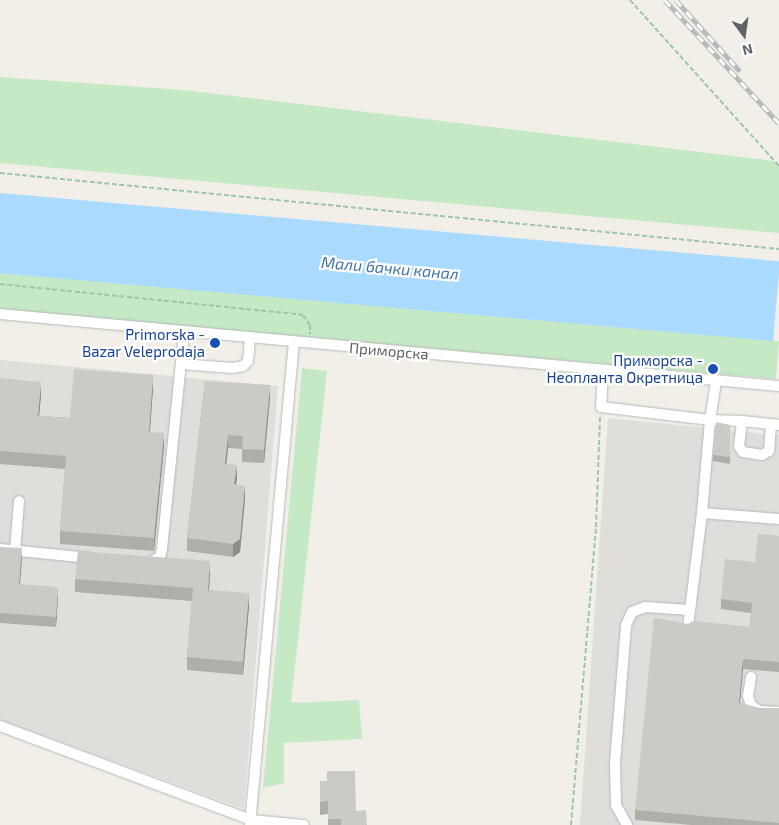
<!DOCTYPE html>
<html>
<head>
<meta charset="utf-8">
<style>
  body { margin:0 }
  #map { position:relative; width:779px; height:825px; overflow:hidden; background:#f1efe8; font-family:"Exo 2",sans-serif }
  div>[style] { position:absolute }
  .industrial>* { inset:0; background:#e0deda }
  .green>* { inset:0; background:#c5e8c5; transform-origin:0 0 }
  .water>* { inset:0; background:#aadaff; transform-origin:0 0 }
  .path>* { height:2px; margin-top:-1px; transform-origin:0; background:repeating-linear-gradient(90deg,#9cc7a9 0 5px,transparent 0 7.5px) }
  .roads { filter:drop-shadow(0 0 1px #b5b8bc) drop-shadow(0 0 1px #b5b8bc) }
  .minor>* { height:10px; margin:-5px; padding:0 5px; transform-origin:5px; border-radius:5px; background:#fff }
  .rail>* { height:4.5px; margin-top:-2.25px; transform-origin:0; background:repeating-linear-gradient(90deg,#fff 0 8px,#b6b7b8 0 16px); box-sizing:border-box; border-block:1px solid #b6b7b8 }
  .wall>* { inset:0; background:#afaea9 }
  .shaded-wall>* { inset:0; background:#8f8d8a }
  .building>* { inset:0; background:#cccac5 }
  .dots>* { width:14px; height:14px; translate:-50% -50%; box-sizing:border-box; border:2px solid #fff; border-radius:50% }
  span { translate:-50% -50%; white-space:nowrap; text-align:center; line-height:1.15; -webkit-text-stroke:4.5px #fff; paint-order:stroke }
  .transit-label { font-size:15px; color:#164399 }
  .right { translate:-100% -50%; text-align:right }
  .street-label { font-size:15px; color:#5f6368 }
  .water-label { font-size:16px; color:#4174aa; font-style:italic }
  .north { position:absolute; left:719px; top:10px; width:50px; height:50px; -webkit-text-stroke:4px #fff; paint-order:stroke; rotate:166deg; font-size:14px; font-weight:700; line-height:20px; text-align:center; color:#5f6368 }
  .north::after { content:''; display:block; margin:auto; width:18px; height:22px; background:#5f6368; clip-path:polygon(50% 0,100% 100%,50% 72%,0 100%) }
</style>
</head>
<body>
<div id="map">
  <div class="industrial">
    <i style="clip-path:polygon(0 360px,278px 386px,244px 809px,0 720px)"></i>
    <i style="clip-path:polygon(608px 418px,779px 435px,779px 825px,580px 825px)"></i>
  </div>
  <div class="green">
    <i style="clip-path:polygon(0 77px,183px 90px,774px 161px,779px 166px,779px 233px,0 163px)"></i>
    <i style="left:0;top:273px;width:782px;height:38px;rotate:5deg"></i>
    <i style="clip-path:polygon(302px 368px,327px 371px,291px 703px,359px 700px,362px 739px,284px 743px,284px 783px,263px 788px)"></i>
  </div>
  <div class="water">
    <i style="left:0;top:193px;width:783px;height:80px;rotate:5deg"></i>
  </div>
  <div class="path">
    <i style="left:630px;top:0;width:223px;rotate:48.1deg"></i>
    <i style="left:0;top:173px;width:783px;rotate:5.57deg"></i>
    <i style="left:0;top:284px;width:305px;rotate:5.8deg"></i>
    <i style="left:303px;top:315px;width:12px;rotate:55deg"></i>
    <i style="left:310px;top:325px;width:9px;rotate:90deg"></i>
    <i style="left:571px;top:825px;width:299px;rotate:-85.2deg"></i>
    <i style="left:596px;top:527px;width:111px;rotate:-87.9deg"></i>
  </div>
  <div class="roads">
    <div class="minor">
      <i style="left:0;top:314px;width:782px;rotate:5.28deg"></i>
      <i style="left:181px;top:364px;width:52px;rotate:4.4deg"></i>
      <i style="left:233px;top:368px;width:10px;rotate:-11deg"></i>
      <i style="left:243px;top:366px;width:7px;rotate:-45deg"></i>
      <i style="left:248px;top:361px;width:23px;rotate:-85deg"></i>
      <i style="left:603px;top:371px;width:36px;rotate:93deg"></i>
      <i style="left:601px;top:407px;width:110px;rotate:6.8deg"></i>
      <i style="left:710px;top:420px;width:39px;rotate:-81deg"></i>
      <i style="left:742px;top:421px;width:29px;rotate:6deg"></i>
      <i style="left:779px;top:425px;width:8px;rotate:-173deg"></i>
      <i style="left:771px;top:424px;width:27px;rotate:94deg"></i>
      <i style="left:769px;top:451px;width:8px;rotate:150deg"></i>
      <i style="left:762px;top:455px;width:19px;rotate:-171deg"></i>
      <i style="left:743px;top:452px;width:7px;rotate:-124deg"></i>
      <i style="left:739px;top:446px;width:25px;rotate:-83deg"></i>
      <i style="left:742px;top:421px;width:32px;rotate:-178deg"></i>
      <i style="left:710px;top:420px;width:93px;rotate:94.9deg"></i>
      <i style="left:702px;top:513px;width:77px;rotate:4.5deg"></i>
      <i style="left:0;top:549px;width:90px;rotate:5.7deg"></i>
      <i style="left:15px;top:551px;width:50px;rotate:-85.4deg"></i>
      <i style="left:149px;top:563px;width:13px;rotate:-29deg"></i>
      <i style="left:160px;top:557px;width:8px;rotate:-76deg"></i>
      <i style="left:162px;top:549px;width:218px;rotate:-84.2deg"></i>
      <i style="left:688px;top:627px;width:115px;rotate:-83deg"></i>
      <i style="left:751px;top:677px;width:19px;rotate:99deg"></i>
      <i style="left:748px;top:696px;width:9px;rotate:72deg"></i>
      <i style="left:751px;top:705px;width:10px;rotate:37deg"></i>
      <i style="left:759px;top:711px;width:20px;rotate:3deg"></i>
      <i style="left:0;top:726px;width:268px;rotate:20.5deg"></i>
      <i style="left:251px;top:820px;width:53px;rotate:5.4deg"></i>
      <i style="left:250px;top:825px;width:485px;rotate:-84.8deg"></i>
      <i style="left:627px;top:825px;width:23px;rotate:-119deg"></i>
      <i style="left:616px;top:805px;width:42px;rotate:-91.4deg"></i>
      <i style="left:615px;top:763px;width:138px;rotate:-85.4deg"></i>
      <i style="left:626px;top:625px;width:14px;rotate:-65deg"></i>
      <i style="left:632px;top:612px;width:14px;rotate:-21deg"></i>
      <i style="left:645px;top:607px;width:45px;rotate:3.8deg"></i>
    </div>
  </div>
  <div class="rail">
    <i style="left:665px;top:0;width:168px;rotate:47.2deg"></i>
    <i style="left:676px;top:0;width:96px;rotate:48deg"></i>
  </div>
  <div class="wall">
    <i style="clip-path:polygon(0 378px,41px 395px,39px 416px,70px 418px,153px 388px,150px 432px,164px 446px,154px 551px,60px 544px,60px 531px,65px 469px,0 464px)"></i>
    <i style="clip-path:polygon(205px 381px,270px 398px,264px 463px,242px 462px,242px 449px,228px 448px,226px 464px,237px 478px,236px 485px,245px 499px,240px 552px,233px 557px,187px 551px,187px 538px)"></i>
    <i style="clip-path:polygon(730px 425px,730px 464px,713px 461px,713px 455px)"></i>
    <i style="clip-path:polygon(779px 536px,779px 672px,743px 669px,740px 703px,759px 708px,779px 708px,779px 825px,691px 825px,635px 820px,635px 810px,688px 624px,750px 627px,751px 613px,721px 609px,721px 599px)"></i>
    <i style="clip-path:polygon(0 547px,22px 558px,20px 584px,58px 597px,56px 627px,0 623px)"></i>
    <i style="clip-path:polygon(210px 574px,209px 590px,249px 606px,243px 675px,187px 670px,187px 657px,192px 601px,75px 592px,75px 579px)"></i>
    <i style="clip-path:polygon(320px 781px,356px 811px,367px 825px,328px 825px,328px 814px,320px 815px)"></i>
  </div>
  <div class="shaded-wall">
    <i style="clip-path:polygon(153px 375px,153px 388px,149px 444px,149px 432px)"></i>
    <i style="clip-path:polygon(41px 382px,41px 395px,38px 428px,38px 416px)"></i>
    <i style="clip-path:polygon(270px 385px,270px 398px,264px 463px,264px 450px)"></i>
    <i style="clip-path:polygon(164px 433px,164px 446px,154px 551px,154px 538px)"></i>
    <i style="clip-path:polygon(228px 435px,228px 448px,225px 477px,225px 464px)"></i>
    <i style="clip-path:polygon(237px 465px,237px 478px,234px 498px,234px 484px)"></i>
    <i style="clip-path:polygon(245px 486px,245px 499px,240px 552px,233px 557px,233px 544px)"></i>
    <i style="clip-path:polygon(22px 548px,22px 558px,19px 594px,19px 584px)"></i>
    <i style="clip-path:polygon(210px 561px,210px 574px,208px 603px,208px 590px)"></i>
    <i style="clip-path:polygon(58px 587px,58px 597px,56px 627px,56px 617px)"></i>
    <i style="clip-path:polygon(249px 593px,249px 606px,243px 675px,243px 662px)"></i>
    <i style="clip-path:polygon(743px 659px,743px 669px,739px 713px,739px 703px)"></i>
  </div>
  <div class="building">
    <i style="clip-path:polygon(74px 369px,153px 375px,149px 432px,164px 433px,154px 538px,60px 531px,66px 456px,0 451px,0 378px,41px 382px,38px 416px,70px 418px)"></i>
    <i style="clip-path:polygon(205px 381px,270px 385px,264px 450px,242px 449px,243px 436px,228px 435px,225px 464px,237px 465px,234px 484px,245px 486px,240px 539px,233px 544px,187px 538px)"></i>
    <i style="clip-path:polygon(716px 422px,730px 425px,730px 457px,713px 455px)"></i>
    <i style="clip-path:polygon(758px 534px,779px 536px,779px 662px,743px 659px,739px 703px,759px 708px,779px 708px,779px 823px,635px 810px,654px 618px,688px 624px,693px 621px,750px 627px,752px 603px,721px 599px,725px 559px,755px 562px)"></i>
    <i style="clip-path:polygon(0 547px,22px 548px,19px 584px,58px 587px,56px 617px,0 613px)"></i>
    <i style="clip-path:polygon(78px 551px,210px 561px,208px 590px,249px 593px,243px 662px,187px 657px,193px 588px,75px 579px)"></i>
    <i style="clip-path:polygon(327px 771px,355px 771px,356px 811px,366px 810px,367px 825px,341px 825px,341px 819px,328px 819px,328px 801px,320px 802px,320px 781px,327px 781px)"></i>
  </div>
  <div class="dots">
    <i style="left:215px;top:343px;background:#1a4fb4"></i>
    <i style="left:713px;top:369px;background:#1a4fb4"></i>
  </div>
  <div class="transit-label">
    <span class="right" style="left:205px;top:343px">Primorska -<br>Bazar Veleprodaja</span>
    <span class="right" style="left:703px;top:369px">Приморска -<br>Неопланта Окретница</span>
  </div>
  <div class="street-label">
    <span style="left:389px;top:351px;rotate:5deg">Приморска</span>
  </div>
  <div class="water-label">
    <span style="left:390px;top:268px;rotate:5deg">Мали бачки канал</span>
  </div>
  <div class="north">N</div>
</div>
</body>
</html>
